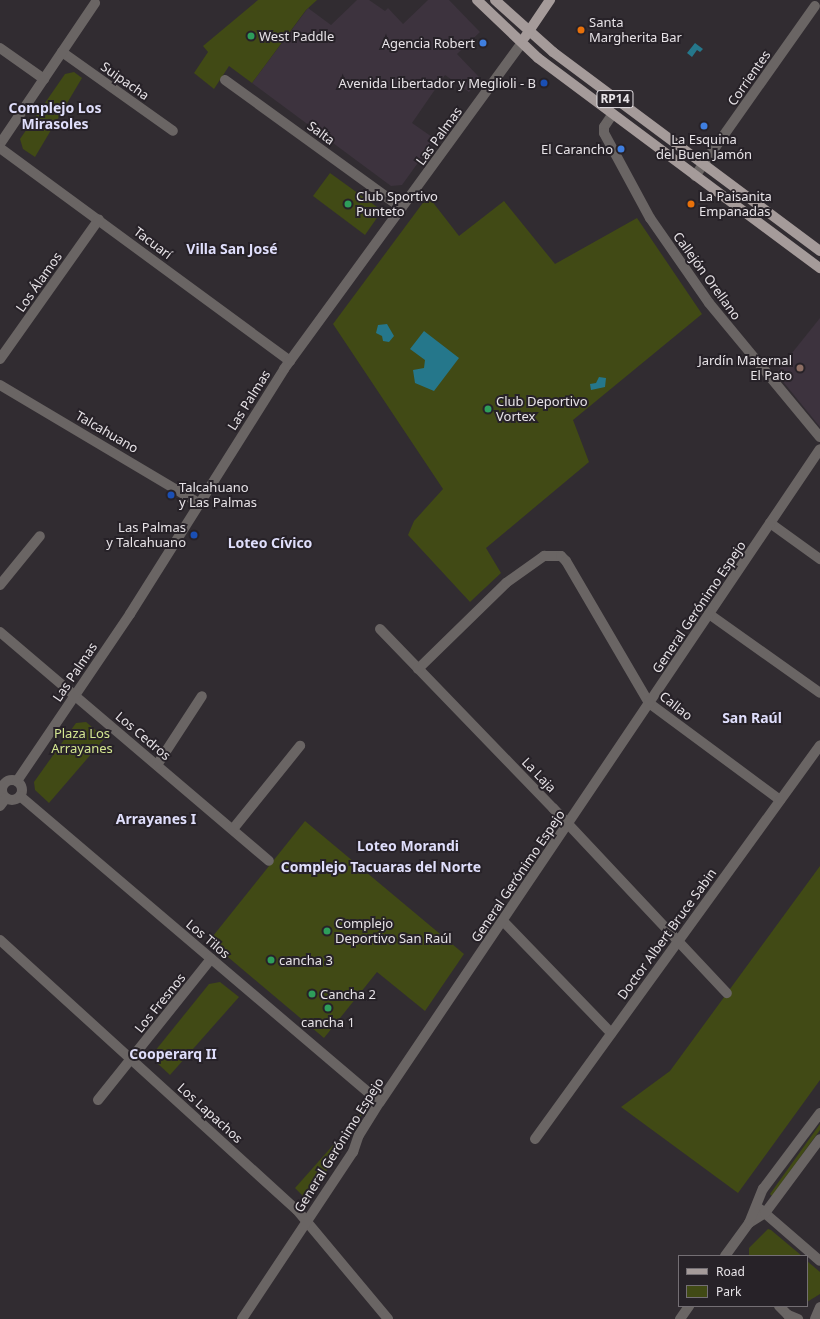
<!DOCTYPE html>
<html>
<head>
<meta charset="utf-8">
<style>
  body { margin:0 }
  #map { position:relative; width:820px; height:1319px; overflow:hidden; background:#312c31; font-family:"Noto Sans",sans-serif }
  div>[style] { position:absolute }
  .built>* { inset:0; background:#3d333e }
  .green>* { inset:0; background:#414a15 }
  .water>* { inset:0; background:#25778b }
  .minor>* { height:10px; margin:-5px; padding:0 5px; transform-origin:5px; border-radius:5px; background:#6a6564 }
  .minor>.ring { margin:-5px; padding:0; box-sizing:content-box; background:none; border:10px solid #6a6564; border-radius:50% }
  .major>* { height:10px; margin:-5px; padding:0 5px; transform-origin:5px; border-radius:5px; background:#a59b9a }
  .dots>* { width:11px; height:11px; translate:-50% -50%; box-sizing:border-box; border:2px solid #272228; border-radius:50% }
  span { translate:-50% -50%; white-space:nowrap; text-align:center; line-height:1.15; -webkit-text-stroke:4px #272228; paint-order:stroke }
  .shield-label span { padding:1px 3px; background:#272228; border:1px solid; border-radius:3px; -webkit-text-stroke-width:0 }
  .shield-label { font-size:12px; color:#e7e3e7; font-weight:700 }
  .poi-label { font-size:13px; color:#e7e3e7 }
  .left { translate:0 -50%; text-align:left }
  .right { translate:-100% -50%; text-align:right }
  .street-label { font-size:13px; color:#e7e3e7 }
  .park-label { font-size:13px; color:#d3e690 }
  .neighbourhood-label { font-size:14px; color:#dfdefb; font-weight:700 }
  .legend { position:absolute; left:678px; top:1255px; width:130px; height:52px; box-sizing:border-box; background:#272228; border:1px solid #746f74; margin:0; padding:5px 7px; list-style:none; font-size:12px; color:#e7e3e7 }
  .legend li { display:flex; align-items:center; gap:8px; height:20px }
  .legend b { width:20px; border:1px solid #746f74 }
</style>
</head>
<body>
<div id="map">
  <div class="built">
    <i style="clip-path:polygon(357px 0,369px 0,385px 11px,388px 8px,403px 24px,428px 0,449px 0,480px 32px,457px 54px,480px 78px,469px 92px,445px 75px,412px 123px,435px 139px,402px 185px,391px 186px,252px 83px,308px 8px,331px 25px)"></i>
    <i style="clip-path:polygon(820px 318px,820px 427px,776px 373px)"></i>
  </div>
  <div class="green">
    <i style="clip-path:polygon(258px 0,317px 0,306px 10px,252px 83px,229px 66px,214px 89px,194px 73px,208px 52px,203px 46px)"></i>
    <i style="clip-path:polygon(74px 72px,82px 78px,35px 157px,23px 149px,20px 139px,65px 74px)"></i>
    <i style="clip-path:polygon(330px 173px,377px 207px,379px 215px,365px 235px,313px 196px)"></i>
    <i style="clip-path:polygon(428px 196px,459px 236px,504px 201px,555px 264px,637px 218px,702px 314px,573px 420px,589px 462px,486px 548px,501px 573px,470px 602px,408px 535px,414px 521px,443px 489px,333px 324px)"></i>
    <i style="clip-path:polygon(86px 722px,105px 738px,49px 803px,35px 790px,34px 782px,76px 723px)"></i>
    <i style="clip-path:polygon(305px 821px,464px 954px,425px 1011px,377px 972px,324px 1038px,209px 941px)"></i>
    <i style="clip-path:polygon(820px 866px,820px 1080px,738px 1193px,621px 1107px,670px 1071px)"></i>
    <i style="clip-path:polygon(220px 982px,239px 997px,170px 1075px,156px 1062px,155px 1051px,209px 984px)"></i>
    <i style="clip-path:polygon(366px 1108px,311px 1196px,304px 1197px,295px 1188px)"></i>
    <i style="clip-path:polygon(820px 1124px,820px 1130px,772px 1196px,770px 1194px)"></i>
    <i style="clip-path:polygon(768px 1229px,771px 1230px,802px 1256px,749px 1256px,749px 1248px)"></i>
    <i style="clip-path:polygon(807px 1261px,820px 1272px,820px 1294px,807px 1302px)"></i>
  </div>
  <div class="water">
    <i style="clip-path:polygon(695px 43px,703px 49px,700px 52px,697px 50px,692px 57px,687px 53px)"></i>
    <i style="clip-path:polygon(387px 324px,394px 336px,389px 342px,383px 341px,382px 336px,376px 333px,378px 325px)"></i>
    <i style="clip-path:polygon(424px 331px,459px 358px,434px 391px,415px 383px,413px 370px,424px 368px,425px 360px,410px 349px)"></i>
    <i style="clip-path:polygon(599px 377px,606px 378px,605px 387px,591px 390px,590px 384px,596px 383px)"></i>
  </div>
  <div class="minor">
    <i style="left:0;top:48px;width:54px;rotate:35.2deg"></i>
    <i style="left:62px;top:52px;width:136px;rotate:35.4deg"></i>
    <i style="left:225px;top:80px;width:218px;rotate:35.9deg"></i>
    <i style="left:612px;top:115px;width:14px;rotate:124deg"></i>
    <i style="left:604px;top:127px;width:6px;rotate:90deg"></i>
    <i style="left:604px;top:133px;width:97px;rotate:61.6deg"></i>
    <i style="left:650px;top:218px;width:103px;rotate:55.2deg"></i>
    <i style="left:709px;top:303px;width:174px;rotate:50.4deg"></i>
    <i style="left:0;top:144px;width:170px;rotate:-56deg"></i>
    <i style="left:0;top:148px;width:360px;rotate:36.3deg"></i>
    <i style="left:695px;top:176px;width:208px;rotate:-54.8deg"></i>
    <i style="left:0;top:359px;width:171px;rotate:-54.7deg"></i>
    <i style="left:0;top:385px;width:231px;rotate:30.7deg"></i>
    <i style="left:770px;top:523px;width:62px;rotate:35.8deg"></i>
    <i style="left:0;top:585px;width:63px;rotate:-50.8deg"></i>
    <i style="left:709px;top:614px;width:136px;rotate:35.4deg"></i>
    <i style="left:380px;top:629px;width:249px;rotate:46deg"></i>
    <i style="left:553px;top:808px;width:254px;rotate:46.8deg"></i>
    <i style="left:0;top:632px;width:353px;rotate:40.4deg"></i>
    <i style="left:418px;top:669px;width:123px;rotate:-44.3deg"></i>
    <i style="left:506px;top:583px;width:47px;rotate:-35.4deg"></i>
    <i style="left:544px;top:556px;width:17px"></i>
    <i style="left:561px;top:556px;width:7px;rotate:45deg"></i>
    <i style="left:566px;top:561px;width:164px;rotate:59.7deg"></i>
    <i style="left:649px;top:703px;width:163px;rotate:36.5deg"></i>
    <i style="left:157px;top:765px;width:82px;rotate:-56.9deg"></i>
    <i class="ring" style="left:2px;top:780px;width:10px;height:10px"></i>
    <i style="left:17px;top:781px;width:202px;rotate:-55.9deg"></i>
    <i style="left:130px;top:614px;width:289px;rotate:-57.8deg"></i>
    <i style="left:284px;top:369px;width:402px;rotate:-53.9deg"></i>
    <i style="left:20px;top:796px;width:472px;rotate:40.4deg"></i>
    <i style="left:0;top:806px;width:10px;rotate:-53deg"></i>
    <i style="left:233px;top:829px;width:107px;rotate:-51.1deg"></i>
    <i style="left:503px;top:921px;width:156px;rotate:46deg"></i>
    <i style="left:0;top:940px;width:401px;rotate:42.3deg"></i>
    <i style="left:297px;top:1210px;width:142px;rotate:50.1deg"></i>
    <i style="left:98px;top:1100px;width:181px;rotate:-51.3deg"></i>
    <i style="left:535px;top:1139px;width:486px;rotate:-54.1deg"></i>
    <i style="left:760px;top:1209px;width:79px;rotate:40.9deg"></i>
    <i style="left:749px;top:1223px;width:19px;rotate:-32deg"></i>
    <i style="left:765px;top:1213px;width:92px;rotate:-53.4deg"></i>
    <i style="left:725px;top:1256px;width:41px;rotate:-54deg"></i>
    <i style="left:749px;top:1223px;width:37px;rotate:-68deg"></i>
    <i style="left:763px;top:1189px;width:95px;rotate:-53.1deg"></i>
    <i style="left:779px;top:1306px;width:13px;rotate:45deg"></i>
    <i style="left:788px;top:1315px;width:11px;rotate:22deg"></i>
    <i style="left:242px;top:1319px;width:201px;rotate:-56.4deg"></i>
    <i style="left:353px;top:1152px;width:18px;rotate:-71deg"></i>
    <i style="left:359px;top:1135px;width:39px;rotate:-58deg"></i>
    <i style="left:380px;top:1102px;width:787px;rotate:-56.03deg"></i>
    <i style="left:680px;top:1319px;width:16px;rotate:-55deg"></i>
    <i style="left:815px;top:1319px;width:13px;rotate:-67deg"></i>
  </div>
  <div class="major">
    <i style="left:477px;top:0;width:84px;rotate:43.6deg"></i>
    <i style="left:538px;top:58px;width:352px;rotate:36.7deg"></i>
    <i style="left:495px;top:0;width:78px;rotate:41.9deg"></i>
    <i style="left:553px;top:52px;width:333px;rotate:36.7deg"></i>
    <i style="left:525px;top:37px;width:45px;rotate:-56deg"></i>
  </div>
  <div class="dots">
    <i style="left:581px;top:30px;background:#e8710a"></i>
    <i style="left:251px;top:36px;background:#2e9e5b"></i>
    <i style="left:483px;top:43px;background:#3f7fe0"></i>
    <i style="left:544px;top:83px;background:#1a4fb4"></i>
    <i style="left:704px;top:126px;background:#3f7fe0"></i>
    <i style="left:621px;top:149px;background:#3f7fe0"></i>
    <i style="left:348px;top:204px;background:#2e9e5b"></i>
    <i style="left:691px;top:204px;background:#e8710a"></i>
    <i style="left:800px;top:368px;background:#8d6e63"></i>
    <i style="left:488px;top:409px;background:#2e9e5b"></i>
    <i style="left:171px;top:495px;background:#1a4fb4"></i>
    <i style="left:194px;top:535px;background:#1a4fb4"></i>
    <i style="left:327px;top:931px;background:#2e9e5b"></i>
    <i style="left:271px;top:960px;background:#2e9e5b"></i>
    <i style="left:312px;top:994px;background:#2e9e5b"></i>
    <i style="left:328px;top:1008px;background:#2e9e5b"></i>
  </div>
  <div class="shield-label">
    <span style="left:615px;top:99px">RP14</span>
  </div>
  <div class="poi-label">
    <span class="left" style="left:589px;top:30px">Santa<br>Margherita Bar</span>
    <span class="left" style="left:259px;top:36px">West Paddle</span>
    <span class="right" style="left:475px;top:43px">Agencia Robert</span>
    <span class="right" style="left:536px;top:83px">Avenida Libertador y Meglioli - B</span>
    <span style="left:704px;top:147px">La Esquina<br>del Buen Jamón</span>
    <span class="right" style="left:613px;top:149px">El Carancho</span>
    <span class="left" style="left:356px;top:204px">Club Sportivo<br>Punteto</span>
    <span class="left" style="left:699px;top:204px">La Paisanita<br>Empanadas</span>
    <span class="right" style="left:792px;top:368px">Jardín Maternal<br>El Pato</span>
    <span class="left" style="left:496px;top:409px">Club Deportivo<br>Vortex</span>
    <span class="left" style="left:179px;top:495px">Talcahuano<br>y Las Palmas</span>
    <span class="right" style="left:186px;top:535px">Las Palmas<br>y Talcahuano</span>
    <span class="left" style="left:335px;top:931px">Complejo<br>Deportivo San Raúl</span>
    <span class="left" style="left:279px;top:960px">cancha 3</span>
    <span class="left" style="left:320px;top:994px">Cancha 2</span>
    <span style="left:328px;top:1022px">cancha 1</span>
  </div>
  <div class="street-label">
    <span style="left:749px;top:78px;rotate:-55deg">Corrientes</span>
    <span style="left:125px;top:81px;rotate:35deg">Suipacha</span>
    <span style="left:321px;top:133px;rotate:36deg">Salta</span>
    <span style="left:439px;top:136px;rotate:-54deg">Las Palmas</span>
    <span style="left:153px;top:243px;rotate:37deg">Tacuarí</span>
    <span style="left:707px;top:276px;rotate:54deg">Callejón Orellano</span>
    <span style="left:39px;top:282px;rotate:-55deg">Los Álamos</span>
    <span style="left:249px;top:400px;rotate:-58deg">Las Palmas</span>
    <span style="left:107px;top:432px;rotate:30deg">Talcahuano</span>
    <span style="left:699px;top:607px;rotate:-56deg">General Gerónimo Espejo</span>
    <span style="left:75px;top:672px;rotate:-56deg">Las Palmas</span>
    <span style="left:676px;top:706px;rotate:38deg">Callao</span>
    <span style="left:143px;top:736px;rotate:40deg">Los Cedros</span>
    <span style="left:539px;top:775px;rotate:46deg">La Laja</span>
    <span style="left:518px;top:876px;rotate:-56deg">General Gerónimo Espejo</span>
    <span style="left:667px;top:934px;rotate:-54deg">Doctor Albert Bruce Sabin</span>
    <span style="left:208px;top:939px;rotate:40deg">Los Tilos</span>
    <span style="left:160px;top:1003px;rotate:-51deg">Los Fresnos</span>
    <span style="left:210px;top:1113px;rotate:42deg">Los Lapachos</span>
    <span style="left:339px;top:1145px;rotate:-58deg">General Gerónimo Espejo</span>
  </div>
  <div class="park-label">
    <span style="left:82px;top:741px">Plaza Los<br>Arrayanes</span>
  </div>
  <div class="neighbourhood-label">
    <span style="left:55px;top:116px">Complejo Los<br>Mirasoles</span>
    <span style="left:232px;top:249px">Villa San José</span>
    <span style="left:270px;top:543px">Loteo Cívico</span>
    <span style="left:752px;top:718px">San Raúl</span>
    <span style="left:156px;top:819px">Arrayanes I</span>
    <span style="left:408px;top:846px">Loteo Morandi</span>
    <span style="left:381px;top:867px">Complejo Tacuaras del Norte</span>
    <span style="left:173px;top:1054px">Cooperarq II</span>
  </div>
  <ul class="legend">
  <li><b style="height:5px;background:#a59b9a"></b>Road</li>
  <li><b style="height:11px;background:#414a15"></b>Park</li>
  </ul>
</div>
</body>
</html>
